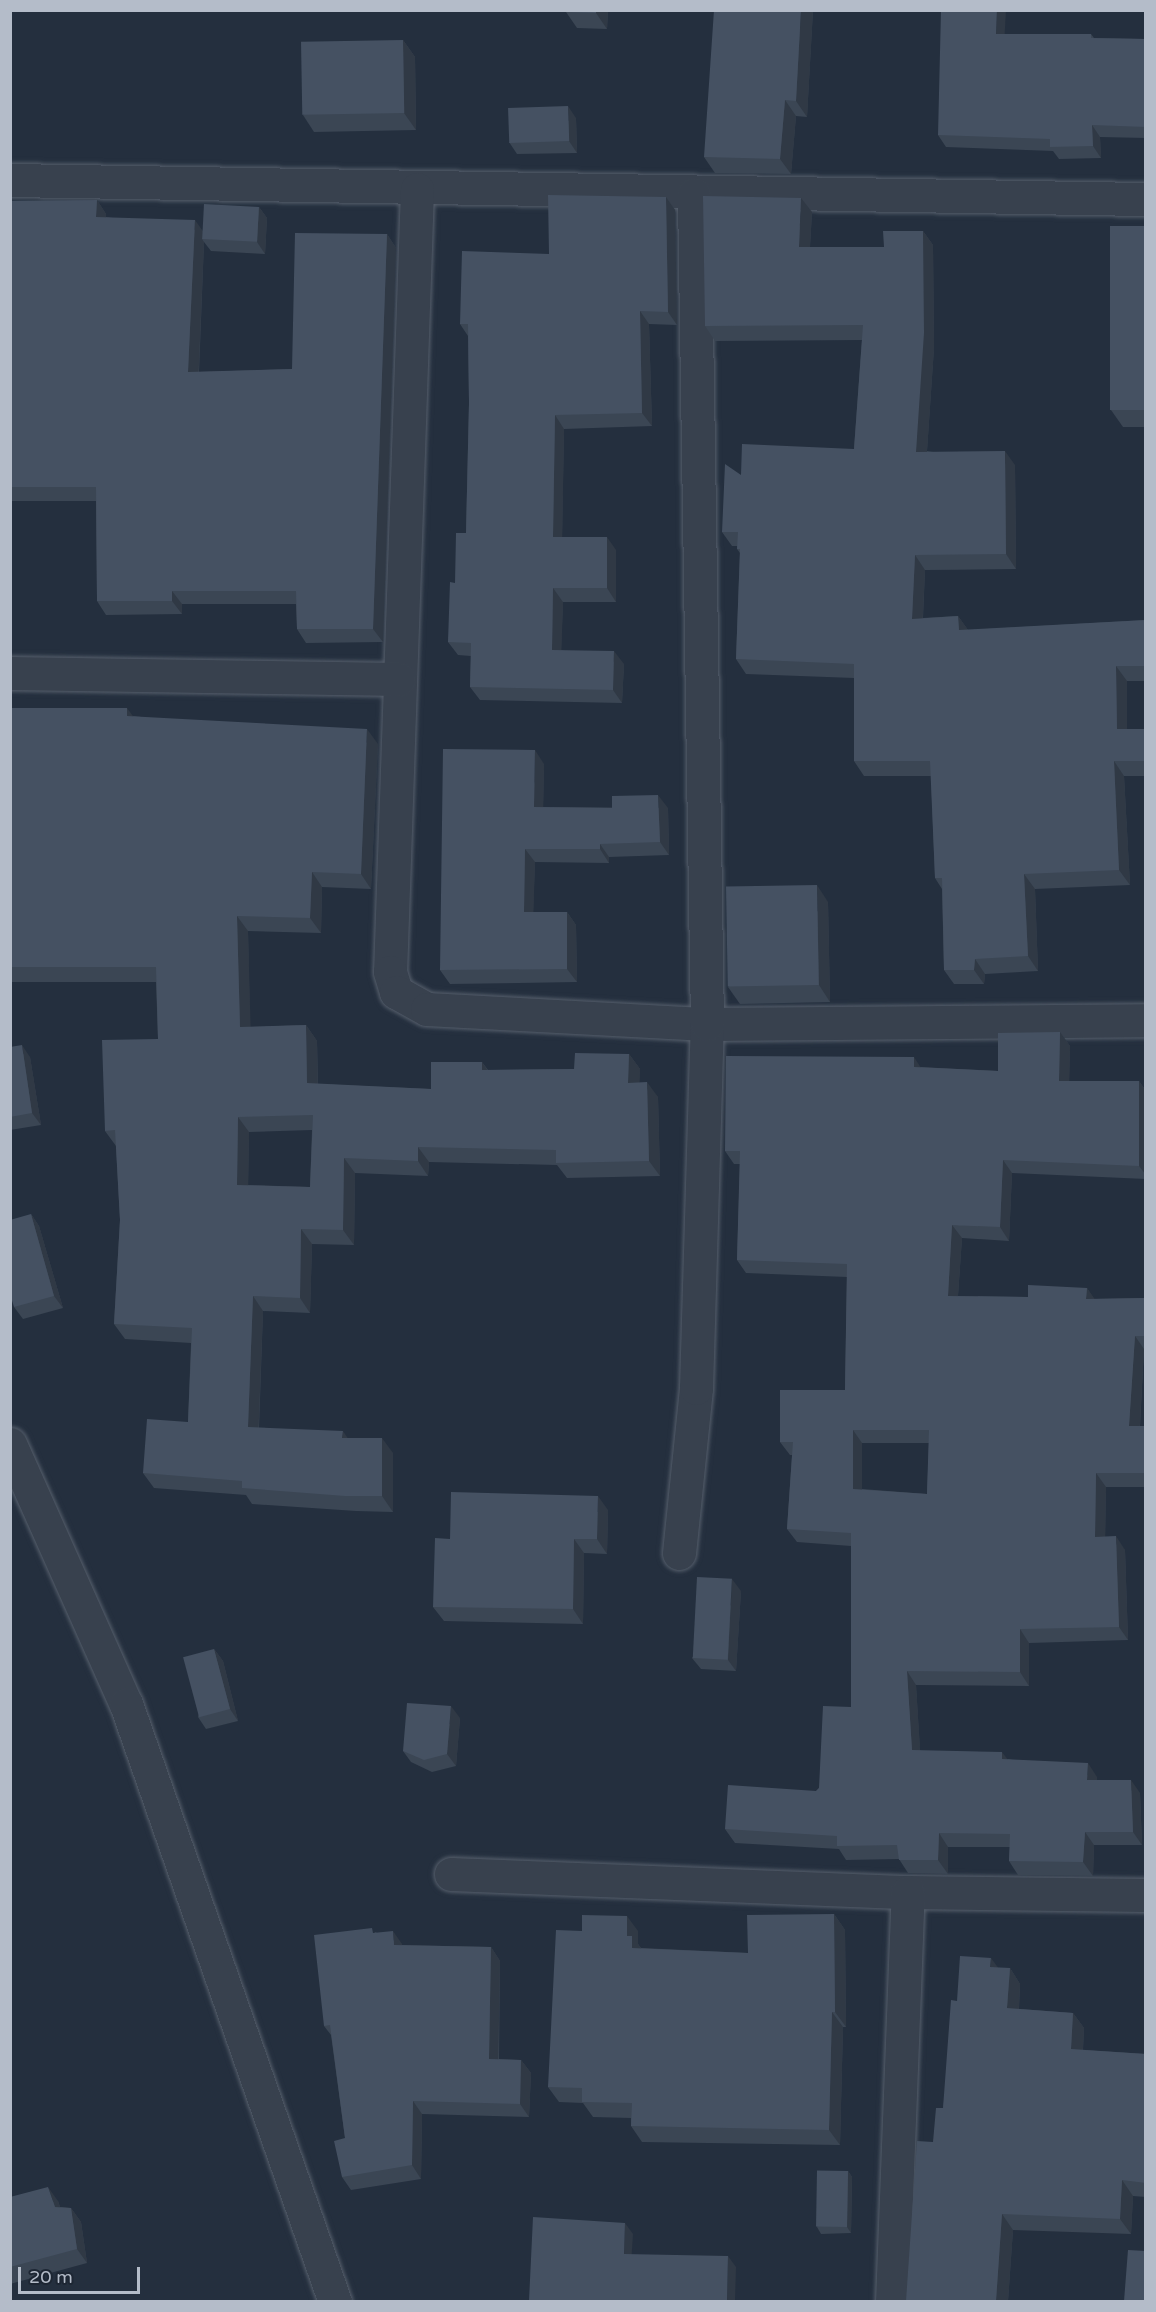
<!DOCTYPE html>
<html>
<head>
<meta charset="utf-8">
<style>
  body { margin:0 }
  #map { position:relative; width:1156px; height:2312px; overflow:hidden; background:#242f3e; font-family:"Varela Round",sans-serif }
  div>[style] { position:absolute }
  .roads { filter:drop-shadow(0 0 2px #565f6c) drop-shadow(0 0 2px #565f6c) }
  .minor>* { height:33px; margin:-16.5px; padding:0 16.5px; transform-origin:16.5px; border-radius:16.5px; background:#38414e }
  .wall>* { inset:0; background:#3b4654 }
  .shaded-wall>* { inset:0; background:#303945 }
  .building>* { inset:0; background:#455162; transform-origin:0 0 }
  span { translate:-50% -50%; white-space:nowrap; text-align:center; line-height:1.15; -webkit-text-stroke:6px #1d2633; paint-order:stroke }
  .frame { position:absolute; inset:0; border:12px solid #b4bcc9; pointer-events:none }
  .scale { position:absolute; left:18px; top:2267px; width:122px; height:27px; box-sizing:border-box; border:3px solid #b4bcc9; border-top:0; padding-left:8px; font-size:18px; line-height:21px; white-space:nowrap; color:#b4bcc9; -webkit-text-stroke:4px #1d2633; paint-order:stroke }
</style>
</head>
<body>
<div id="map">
  <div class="roads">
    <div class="minor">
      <i style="left:10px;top:180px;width:1136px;rotate:0.96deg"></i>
      <i style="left:417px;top:189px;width:783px;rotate:91.97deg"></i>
      <i style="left:390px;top:972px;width:21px;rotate:73deg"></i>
      <i style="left:396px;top:992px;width:35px;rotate:29deg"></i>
      <i style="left:427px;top:1009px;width:280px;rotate:3.1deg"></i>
      <i style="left:707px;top:1024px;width:439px;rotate:-0.5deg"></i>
      <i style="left:10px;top:673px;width:389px;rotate:0.9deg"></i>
      <i style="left:10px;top:1444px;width:285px;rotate:66deg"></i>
      <i style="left:126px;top:1704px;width:633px;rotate:70.74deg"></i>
      <i style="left:679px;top:1553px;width:166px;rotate:-84.1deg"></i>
      <i style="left:696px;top:1388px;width:364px;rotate:-88.3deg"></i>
      <i style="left:707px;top:1024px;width:830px;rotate:-90.9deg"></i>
      <i style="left:451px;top:1874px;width:457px;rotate:2.3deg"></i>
      <i style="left:908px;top:1892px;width:238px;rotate:0.7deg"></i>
      <i style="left:892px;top:2302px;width:410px;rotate:-87.8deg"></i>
    </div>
  </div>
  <div class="wall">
    <i style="clip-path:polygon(608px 10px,607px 29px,577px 28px,566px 12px)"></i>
    <i style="clip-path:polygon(813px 10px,807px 117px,796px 116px,791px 174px,715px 173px,704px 157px)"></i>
    <i style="clip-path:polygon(1005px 34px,1091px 34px,1094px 38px,1146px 39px,1146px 138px,1100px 137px,1101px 158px,1059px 159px,1053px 151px,946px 147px,938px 135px)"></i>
    <i style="clip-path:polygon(403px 40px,415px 57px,416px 130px,314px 132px,303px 115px)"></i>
    <i style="clip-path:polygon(576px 118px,577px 153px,517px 154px,509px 142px)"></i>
    <i style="clip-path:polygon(666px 197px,675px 210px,677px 325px,649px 324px,652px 426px,564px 429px,562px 537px,616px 550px,616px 602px,563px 602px,561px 650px,624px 664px,622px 703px,480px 700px,470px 687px,471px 656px,458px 655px,448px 642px,455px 583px,466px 533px,469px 403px,468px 336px,460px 324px,549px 254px)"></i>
    <i style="clip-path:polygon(97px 200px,106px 214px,106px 217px,203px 231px,259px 207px,267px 218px,265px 254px,211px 251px,204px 242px,199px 372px,292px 369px,387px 234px,396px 248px,383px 642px,306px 643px,297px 629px,296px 604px,182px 604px,182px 614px,106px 615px,97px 601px,96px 501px,10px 501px,10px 201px)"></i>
    <i style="clip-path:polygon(812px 212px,810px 247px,884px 247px,923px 231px,933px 245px,934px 348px,927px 451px,1015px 465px,1016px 569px,925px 570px,923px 618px,958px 616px,968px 630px,1146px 620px,1146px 681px,1127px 681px,1127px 729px,1146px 729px,1146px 776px,1124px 776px,1130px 885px,1035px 889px,1038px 971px,985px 974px,984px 984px,954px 984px,944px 970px,942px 889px,935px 878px,931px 776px,864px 776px,854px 761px,854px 678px,746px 674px,736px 659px,740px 553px,737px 549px,737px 546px,732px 546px,722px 532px,741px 475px,854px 449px,862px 340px,715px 341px,705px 326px)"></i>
    <i style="clip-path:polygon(1146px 226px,1146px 427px,1123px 427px,1111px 410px)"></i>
    <i style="clip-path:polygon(evenodd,10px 708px,133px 716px,378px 744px,371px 889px,322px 887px,321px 933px,248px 931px,250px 1027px,306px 1025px,317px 1041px,318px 1084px,431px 1089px,482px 1062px,488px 1070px,574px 1069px,629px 1054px,640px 1069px,639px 1083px,658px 1097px,660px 1176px,567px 1178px,557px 1165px,429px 1162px,428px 1176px,355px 1173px,354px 1245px,312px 1244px,310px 1313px,263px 1311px,259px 1428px,347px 1438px,393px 1453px,393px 1512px,356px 1511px,252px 1504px,246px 1495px,154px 1488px,143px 1473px,188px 1422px,191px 1343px,125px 1339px,114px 1324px,120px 1220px,116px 1146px,105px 1131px,158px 1039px,156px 982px,10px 982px,10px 708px,312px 1130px,310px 1187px,248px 1185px,249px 1132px,312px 1130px)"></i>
    <i style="clip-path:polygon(544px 764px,543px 807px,668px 808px,669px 855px,609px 857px,609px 863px,535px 862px,533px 912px,567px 912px,576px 925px,577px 982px,450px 984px,440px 970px)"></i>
    <i style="clip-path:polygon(828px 902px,830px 1002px,740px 1004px,728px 987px)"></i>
    <i style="clip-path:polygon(evenodd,1060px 1032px,1070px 1046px,1069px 1081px,1139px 1081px,1146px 1091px,1146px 1179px,1012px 1173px,1009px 1241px,962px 1238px,958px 1296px,1028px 1297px,1087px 1288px,1094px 1299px,1146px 1298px,1146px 1349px,1144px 1349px,1140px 1426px,1146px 1426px,1146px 1487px,1106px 1487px,1105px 1537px,1125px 1550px,1128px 1640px,1029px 1643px,1029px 1686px,916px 1685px,920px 1751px,1008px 1759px,1097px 1777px,1097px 1780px,1140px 1793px,1142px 1845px,1094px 1845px,1093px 1876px,1018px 1875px,1009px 1861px,1010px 1847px,948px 1847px,948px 1874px,908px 1873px,899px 1859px,846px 1860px,839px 1849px,735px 1843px,725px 1829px,816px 1791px,819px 1788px,851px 1707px,851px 1546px,797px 1542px,787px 1529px,792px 1455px,790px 1455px,780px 1442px,845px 1390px,847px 1277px,746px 1273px,737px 1260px,740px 1164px,734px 1164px,725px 1151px,920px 1067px,998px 1071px,1060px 1032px,862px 1443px,929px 1443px,927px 1494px,862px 1489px,862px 1443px)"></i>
    <i style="clip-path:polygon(10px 1047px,30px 1057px,41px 1125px,10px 1130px)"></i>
    <i style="clip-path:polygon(31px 1214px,39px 1226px,63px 1308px,23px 1319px,14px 1307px)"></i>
    <i style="clip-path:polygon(608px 1510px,607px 1554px,584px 1553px,583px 1624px,444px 1621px,433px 1607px,450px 1539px)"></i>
    <i style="clip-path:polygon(741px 1591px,736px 1671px,701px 1669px,692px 1658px)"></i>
    <i style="clip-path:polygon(214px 1649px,223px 1661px,238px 1721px,206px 1729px,198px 1717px)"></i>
    <i style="clip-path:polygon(460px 1718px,456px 1766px,432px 1772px,411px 1762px,403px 1751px)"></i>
    <i style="clip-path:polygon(834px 1914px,845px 1930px,846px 2027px,843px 2027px,840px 2145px,642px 2142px,631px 2126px,631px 2118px,593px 2117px,583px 2103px,559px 2102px,548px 2087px,582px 1931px,638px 1931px,638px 1944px,641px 1948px,748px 1953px)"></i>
    <i style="clip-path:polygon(375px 1932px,402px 1944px,402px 1945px,491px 1947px,500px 1961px,499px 2059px,521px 2060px,531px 2073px,529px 2117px,422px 2114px,421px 2179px,351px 2190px,342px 2177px,345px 2138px,331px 2035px,324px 2026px)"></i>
    <i style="clip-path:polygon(998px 1968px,1010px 1968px,1020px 1984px,1019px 2009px,1073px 2013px,1084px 2028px,1083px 2050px,1146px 2054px,1146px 2197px,1133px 2196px,1131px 2234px,1013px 2230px,1008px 2301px,906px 2301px,933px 2142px,943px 2108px,957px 2001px)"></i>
    <i style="clip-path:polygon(848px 2171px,852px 2177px,851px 2233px,821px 2234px,817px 2227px)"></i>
    <i style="clip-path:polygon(10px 2197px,58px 2201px,60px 2207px,71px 2208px,81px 2222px,87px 2263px,10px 2284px)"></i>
  </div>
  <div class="shaded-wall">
    <i style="clip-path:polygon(596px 10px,608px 10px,607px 29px,596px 13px)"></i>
    <i style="clip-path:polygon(801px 10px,813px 10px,807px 117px,796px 101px)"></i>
    <i style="clip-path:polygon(997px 10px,1006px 10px,1004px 46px,996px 34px)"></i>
    <i style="clip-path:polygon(403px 40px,415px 57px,416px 130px,404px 113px)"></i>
    <i style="clip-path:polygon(785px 100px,796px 116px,791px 174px,780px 159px)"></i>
    <i style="clip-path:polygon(568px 106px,576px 118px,577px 153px,569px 141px)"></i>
    <i style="clip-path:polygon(1092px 125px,1100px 137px,1101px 158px,1093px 146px)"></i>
    <i style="clip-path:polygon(666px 197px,675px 210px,677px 325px,668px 312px)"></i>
    <i style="clip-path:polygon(801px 198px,812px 212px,809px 262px,799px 247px)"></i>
    <i style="clip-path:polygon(97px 200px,106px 214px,106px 231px,96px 217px)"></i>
    <i style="clip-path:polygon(259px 207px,267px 218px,265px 254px,257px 242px)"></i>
    <i style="clip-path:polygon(195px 220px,205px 234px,202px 239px,204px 242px,198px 386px,188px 372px)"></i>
    <i style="clip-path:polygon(923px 231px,933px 245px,934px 348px,926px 466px,916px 452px)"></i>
    <i style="clip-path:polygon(387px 234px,396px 248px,383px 642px,373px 629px)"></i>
    <i style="clip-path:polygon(640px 311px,649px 324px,652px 426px,642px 413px)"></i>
    <i style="clip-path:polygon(555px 415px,564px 429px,562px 550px,553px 537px)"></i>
    <i style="clip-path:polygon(1005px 451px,1015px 465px,1016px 569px,1006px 554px)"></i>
    <i style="clip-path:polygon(607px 537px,616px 550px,616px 602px,607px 588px)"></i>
    <i style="clip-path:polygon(915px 555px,925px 570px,922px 633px,912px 619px)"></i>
    <i style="clip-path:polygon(553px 588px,563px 602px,561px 663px,552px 650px)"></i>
    <i style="clip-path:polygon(172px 591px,182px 604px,182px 614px,172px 601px)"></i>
    <i style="clip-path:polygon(958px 616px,968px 630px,959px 630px)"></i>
    <i style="clip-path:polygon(614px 651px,624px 664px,622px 703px,613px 690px)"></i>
    <i style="clip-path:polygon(1116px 666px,1127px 681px,1127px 743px,1117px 729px)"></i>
    <i style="clip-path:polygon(127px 708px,138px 723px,127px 716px)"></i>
    <i style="clip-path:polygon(367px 729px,378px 744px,371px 889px,361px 874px)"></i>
    <i style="clip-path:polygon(535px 750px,544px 764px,543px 821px,534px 807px)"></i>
    <i style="clip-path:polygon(1114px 761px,1124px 776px,1130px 885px,1119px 870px)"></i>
    <i style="clip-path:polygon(658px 795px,668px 808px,669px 855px,660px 842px)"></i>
    <i style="clip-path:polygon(600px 844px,609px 857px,609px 863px,600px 849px)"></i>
    <i style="clip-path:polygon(525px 849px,535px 862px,533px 925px,524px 912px)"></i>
    <i style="clip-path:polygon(312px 872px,322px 887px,321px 933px,310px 918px)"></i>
    <i style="clip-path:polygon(1024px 874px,1035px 889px,1038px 971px,1028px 956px)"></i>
    <i style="clip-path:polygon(817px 885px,828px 902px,830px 1002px,819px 985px)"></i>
    <i style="clip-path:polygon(567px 912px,576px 925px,577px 982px,567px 969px)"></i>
    <i style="clip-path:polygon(237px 916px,248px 931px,251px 1042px,240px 1027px)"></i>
    <i style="clip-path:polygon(975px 959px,985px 974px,984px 984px,974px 970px)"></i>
    <i style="clip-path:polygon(306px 1025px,317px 1041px,318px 1098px,307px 1083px)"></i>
    <i style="clip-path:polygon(1060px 1032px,1070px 1046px,1069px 1095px,1059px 1081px)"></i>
    <i style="clip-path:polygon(22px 1045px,30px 1057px,41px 1125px,32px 1113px)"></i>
    <i style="clip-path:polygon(629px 1054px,640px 1069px,639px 1098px,628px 1083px)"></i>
    <i style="clip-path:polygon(914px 1057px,923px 1071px,914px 1067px)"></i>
    <i style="clip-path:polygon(482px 1062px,492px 1077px,482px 1070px)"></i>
    <i style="clip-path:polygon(1139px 1081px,1146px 1091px,1146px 1175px,1139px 1166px)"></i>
    <i style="clip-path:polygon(647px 1082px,658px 1097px,660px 1176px,649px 1161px)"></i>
    <i style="clip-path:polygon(238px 1117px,249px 1132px,248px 1200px,237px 1185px)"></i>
    <i style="clip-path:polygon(418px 1147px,429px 1162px,428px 1176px,418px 1161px)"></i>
    <i style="clip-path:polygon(344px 1158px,355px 1173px,354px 1245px,343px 1230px)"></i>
    <i style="clip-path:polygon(1003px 1160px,1012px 1173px,1009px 1241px,1000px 1227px)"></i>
    <i style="clip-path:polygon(31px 1214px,39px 1226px,63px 1308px,54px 1296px)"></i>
    <i style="clip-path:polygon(952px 1225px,962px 1238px,957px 1309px,948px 1296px)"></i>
    <i style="clip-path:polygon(301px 1229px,312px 1244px,310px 1313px,300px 1298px)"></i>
    <i style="clip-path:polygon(1087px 1288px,1096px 1301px,1086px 1299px)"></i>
    <i style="clip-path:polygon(253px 1296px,263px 1311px,258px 1442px,248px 1427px)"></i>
    <i style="clip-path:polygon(1135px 1336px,1144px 1349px,1139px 1440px,1129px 1426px)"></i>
    <i style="clip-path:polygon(853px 1430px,862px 1443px,862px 1502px,853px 1489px)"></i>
    <i style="clip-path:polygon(343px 1431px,353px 1446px,342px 1438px)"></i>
    <i style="clip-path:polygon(382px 1438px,393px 1453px,393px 1512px,382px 1496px)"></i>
    <i style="clip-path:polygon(1096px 1473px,1106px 1487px,1105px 1550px,1095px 1537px)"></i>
    <i style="clip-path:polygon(598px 1496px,608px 1510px,607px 1554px,597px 1539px)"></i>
    <i style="clip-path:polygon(1116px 1536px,1125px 1550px,1128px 1640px,1119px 1627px)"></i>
    <i style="clip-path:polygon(574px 1539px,584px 1553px,583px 1624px,573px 1609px)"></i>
    <i style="clip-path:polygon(732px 1579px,741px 1591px,736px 1671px,728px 1660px)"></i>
    <i style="clip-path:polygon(1020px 1629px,1029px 1643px,1029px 1686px,1020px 1672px)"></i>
    <i style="clip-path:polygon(214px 1649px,223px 1661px,238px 1721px,230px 1709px)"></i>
    <i style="clip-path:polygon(907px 1671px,916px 1685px,921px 1764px,912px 1750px)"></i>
    <i style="clip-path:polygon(451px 1706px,460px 1718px,456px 1766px,447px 1754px)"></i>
    <i style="clip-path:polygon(1002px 1752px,1012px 1765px,1002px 1759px)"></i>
    <i style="clip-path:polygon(1088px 1763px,1097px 1777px,1097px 1793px,1087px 1780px)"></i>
    <i style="clip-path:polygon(1131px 1780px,1140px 1793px,1142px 1845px,1133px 1832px)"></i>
    <i style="clip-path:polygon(1085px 1832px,1094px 1845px,1093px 1876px,1083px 1862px)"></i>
    <i style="clip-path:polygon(939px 1833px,948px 1847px,948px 1874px,938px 1860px)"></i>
    <i style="clip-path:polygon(834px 1914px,845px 1930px,846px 2027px,835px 2012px)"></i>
    <i style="clip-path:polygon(627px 1916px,638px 1931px,638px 1944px,643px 1951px,632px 1948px,627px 1936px)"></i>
    <i style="clip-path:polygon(393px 1931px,402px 1944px,404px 1958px,394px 1945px)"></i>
    <i style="clip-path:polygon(491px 1947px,500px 1961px,498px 2072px,489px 2059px)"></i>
    <i style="clip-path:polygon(991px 1958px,1002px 1973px,990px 1967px)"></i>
    <i style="clip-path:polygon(1010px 1968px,1020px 1984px,1018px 2024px,1007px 2008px)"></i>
    <i style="clip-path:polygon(832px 2012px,843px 2027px,840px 2145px,829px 2130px)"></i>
    <i style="clip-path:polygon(1073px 2013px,1084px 2028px,1082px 2064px,1071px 2049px)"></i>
    <i style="clip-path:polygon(521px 2060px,531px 2073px,529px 2117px,520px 2104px)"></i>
    <i style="clip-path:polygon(413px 2101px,422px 2114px,421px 2179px,412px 2165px)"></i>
    <i style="clip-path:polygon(848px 2171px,852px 2177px,851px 2233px,847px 2227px)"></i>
    <i style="clip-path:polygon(1122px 2180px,1133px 2196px,1131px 2234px,1120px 2219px)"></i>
    <i style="clip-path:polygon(48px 2187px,58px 2201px,65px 2221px,55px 2207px)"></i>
    <i style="clip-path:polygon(71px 2208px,81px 2222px,87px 2263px,77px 2249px)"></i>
    <i style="clip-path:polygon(1002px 2214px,1013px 2230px,1008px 2301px,996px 2301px)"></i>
    <i style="clip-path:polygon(625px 2223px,633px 2234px,631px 2265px,624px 2254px)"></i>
    <i style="clip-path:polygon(728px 2256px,736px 2267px,735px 2301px,727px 2301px)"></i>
  </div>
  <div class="building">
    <i style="clip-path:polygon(566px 10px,596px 10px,596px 13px,566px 12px)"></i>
    <i style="clip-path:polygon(714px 10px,801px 10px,796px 101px,785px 100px,780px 159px,704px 157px)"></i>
    <i style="clip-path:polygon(941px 10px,997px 10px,996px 34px,1091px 34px,1091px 38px,1146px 39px,1146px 127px,1092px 125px,1093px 146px,1050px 147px,1050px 139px,938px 135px)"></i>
    <i style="left:403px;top:40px;width:73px;height:102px;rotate:89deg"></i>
    <i style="left:568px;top:106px;width:35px;height:60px;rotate:88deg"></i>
    <i style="clip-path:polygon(548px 195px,666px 197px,668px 312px,640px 311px,642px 413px,555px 415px,553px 537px,607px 537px,607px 588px,553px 588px,552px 650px,614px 651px,613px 690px,470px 687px,471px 643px,448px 642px,450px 582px,455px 583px,456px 533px,466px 533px,469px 403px,468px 324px,460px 324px,462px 251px,549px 254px)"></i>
    <i style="clip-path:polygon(703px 196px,801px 198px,799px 247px,884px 247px,883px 231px,923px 231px,924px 333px,916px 452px,1005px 451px,1006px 554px,915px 555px,912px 619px,958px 616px,959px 630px,1146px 620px,1146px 666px,1116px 666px,1117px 729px,1146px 729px,1146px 761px,1114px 761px,1119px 870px,1024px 874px,1028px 956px,975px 959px,974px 970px,944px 970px,942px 878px,935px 878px,930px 761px,854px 761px,854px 664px,736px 659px,740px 549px,737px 549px,738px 532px,722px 532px,725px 464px,741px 475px,742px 444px,854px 449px,863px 325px,705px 326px)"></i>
    <i style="clip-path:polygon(97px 200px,96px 217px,195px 220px,188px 372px,292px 369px,295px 233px,387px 234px,373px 629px,297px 629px,296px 591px,172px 591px,172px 601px,97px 601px,96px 487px,10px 487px,10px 201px)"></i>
    <i style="left:204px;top:204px;width:55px;height:35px;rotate:3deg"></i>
    <i style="left:1110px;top:226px;width:36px;height:184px"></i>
    <i style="clip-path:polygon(evenodd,10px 708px,127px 708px,127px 716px,367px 729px,361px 874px,312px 872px,310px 918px,237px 916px,240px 1027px,306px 1025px,307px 1083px,431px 1089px,431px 1062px,482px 1062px,482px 1070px,574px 1069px,575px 1053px,629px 1054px,628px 1083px,647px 1082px,649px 1161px,556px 1163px,556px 1150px,418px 1147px,418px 1161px,344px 1158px,343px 1230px,301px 1229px,300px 1298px,253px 1296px,248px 1427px,343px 1431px,342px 1438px,382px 1438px,382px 1496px,345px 1496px,242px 1488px,242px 1481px,143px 1473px,147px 1419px,188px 1422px,192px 1328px,114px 1324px,120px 1220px,115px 1130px,105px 1131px,102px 1040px,158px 1039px,156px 967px,10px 967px,10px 708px,313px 1115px,310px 1187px,237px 1185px,238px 1117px,313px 1115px)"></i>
    <i style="clip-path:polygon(443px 749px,535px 750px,534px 807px,612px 808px,612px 796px,658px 795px,660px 842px,600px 844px,600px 849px,525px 849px,524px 912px,567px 912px,567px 969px,440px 970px)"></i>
    <i style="left:817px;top:885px;width:100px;height:91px;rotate:89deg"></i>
    <i style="clip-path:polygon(evenodd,1060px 1032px,1059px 1081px,1139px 1081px,1139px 1166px,1003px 1160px,1000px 1227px,952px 1225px,948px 1296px,1028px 1297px,1028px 1285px,1087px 1288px,1086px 1299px,1146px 1298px,1146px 1336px,1135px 1336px,1129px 1426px,1146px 1426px,1146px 1473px,1096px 1473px,1095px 1537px,1116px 1536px,1119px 1627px,1020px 1629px,1020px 1672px,907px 1671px,912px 1750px,1002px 1752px,1002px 1759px,1088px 1763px,1087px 1780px,1131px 1780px,1133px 1832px,1085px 1832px,1083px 1862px,1009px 1861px,1010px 1834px,939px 1833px,938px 1860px,899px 1860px,897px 1845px,837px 1846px,837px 1836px,725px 1829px,728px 1785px,816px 1791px,819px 1788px,823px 1706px,851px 1707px,851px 1533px,787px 1529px,793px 1442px,780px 1442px,780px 1390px,845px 1390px,847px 1264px,737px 1260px,740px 1151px,725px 1151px,726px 1056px,914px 1057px,914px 1067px,998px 1071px,998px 1033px,1060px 1032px,853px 1430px,929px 1430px,927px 1494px,853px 1489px,853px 1430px)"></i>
    <i style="clip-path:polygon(22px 1045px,32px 1113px,10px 1117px,10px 1047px)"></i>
    <i style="clip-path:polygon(31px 1214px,54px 1296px,14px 1307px,10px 1294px,10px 1220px)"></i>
    <i style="clip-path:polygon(451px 1492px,598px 1496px,597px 1539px,574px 1539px,573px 1609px,433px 1607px,435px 1538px,450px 1539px)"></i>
    <i style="left:697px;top:1577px;width:35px;height:81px;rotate:3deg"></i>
    <i style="left:214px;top:1649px;width:62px;height:32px;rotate:75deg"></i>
    <i style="clip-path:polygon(407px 1703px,451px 1706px,447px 1754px,424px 1760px,403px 1751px)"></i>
    <i style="clip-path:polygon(834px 1914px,835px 2012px,832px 2012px,829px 2130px,631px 2126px,632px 2103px,582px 2102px,582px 2088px,548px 2087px,556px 1930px,582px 1931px,582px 1915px,627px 1916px,627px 1936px,632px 1936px,632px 1948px,748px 1953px,747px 1915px)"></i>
    <i style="clip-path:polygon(372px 1928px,373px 1933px,393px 1931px,394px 1945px,491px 1947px,489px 2059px,521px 2060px,520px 2104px,413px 2101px,412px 2165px,342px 2177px,334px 2141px,345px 2138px,330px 2025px,324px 2026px,314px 1935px)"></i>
    <i style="clip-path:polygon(960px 1956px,991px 1958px,990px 1967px,1010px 1968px,1007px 2008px,1073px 2013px,1071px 2049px,1146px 2054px,1146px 2183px,1122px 2180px,1120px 2219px,1002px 2214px,996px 2301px,906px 2301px,917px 2141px,933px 2142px,936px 2108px,943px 2108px,951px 2000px,957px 2001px)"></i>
    <i style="left:848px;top:2171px;width:56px;height:31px;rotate:91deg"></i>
    <i style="clip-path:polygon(48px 2187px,55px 2207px,71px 2208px,77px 2249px,10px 2267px,10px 2197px)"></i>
    <i style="clip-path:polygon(533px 2217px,625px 2223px,624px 2254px,728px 2256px,727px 2301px,529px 2301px)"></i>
    <i style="clip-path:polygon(1128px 2250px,1146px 2251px,1146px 2301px,1124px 2301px)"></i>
  </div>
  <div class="frame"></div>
  <div class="scale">20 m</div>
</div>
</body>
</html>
